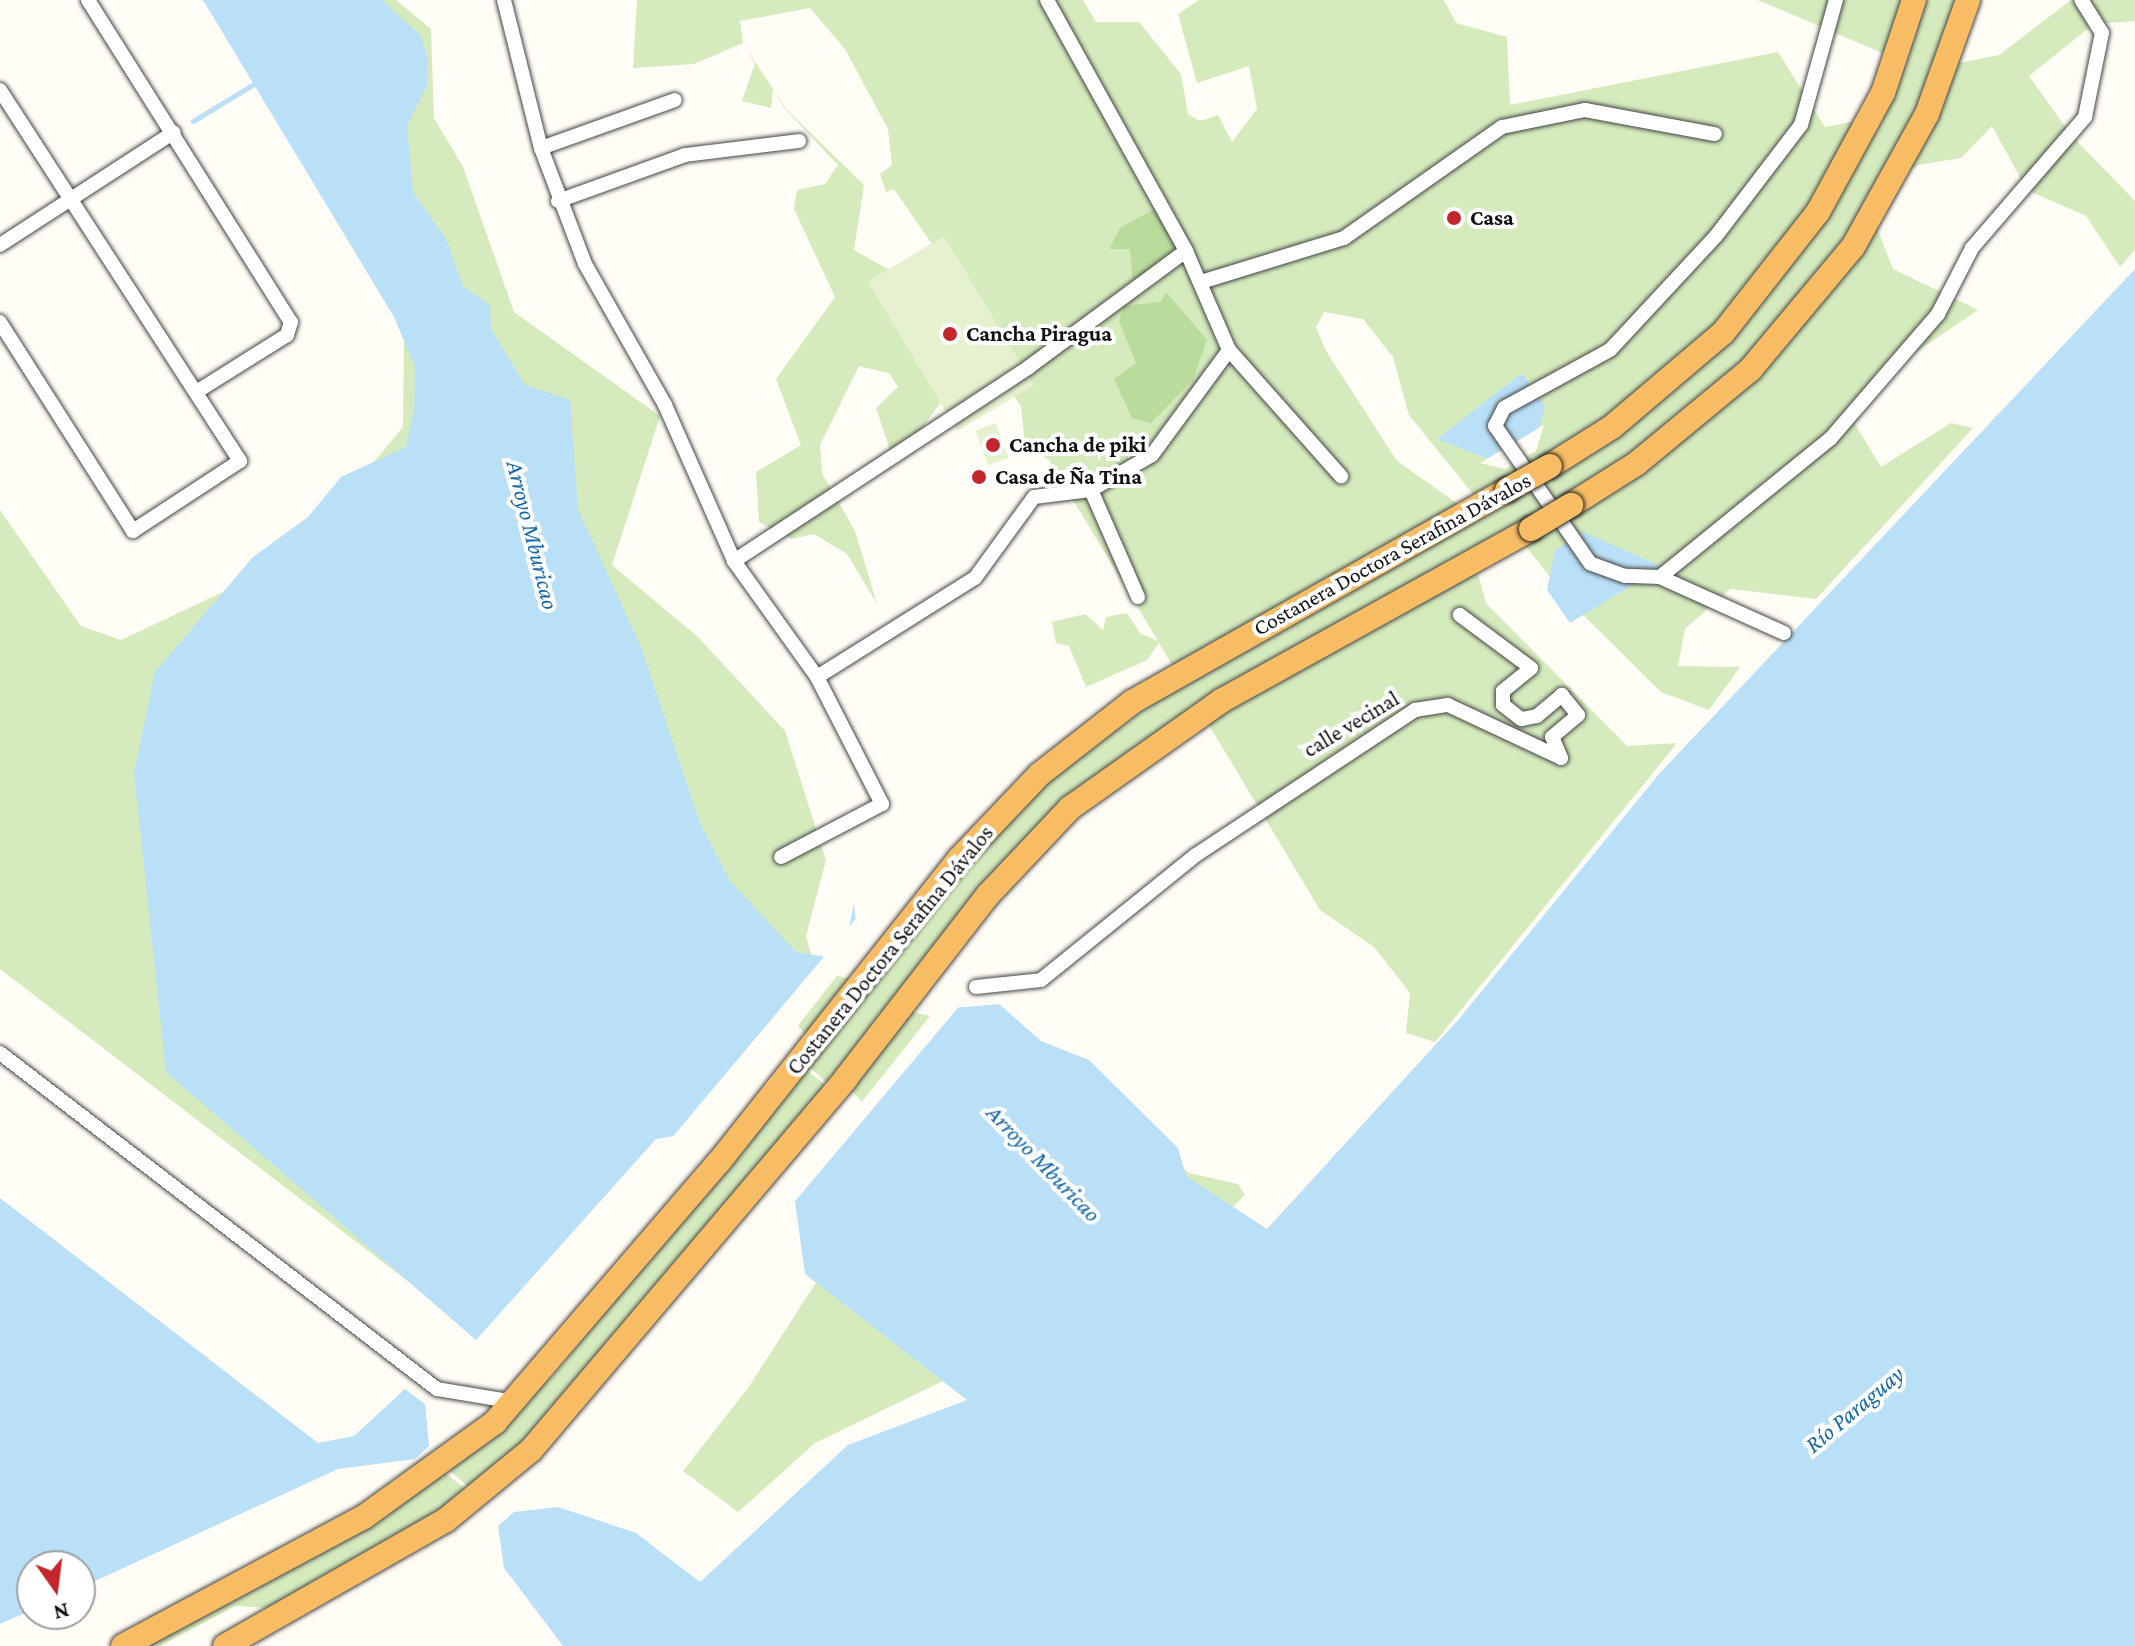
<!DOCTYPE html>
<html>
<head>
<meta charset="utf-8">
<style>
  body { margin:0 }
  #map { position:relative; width:2135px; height:1646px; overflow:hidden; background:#fffdf5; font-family:"Crimson Pro",serif }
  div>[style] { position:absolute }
  .green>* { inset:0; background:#d5ebbd }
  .forest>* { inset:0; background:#b9dc9c }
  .pitch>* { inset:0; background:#e6f2cf; transform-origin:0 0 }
  .water>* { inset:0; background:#b9e0f7 }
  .pier>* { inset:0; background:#fffdf5 }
  .stream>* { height:5px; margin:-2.5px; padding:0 2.5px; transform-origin:2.5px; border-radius:2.5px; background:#b9e0f7 }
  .roads { filter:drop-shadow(0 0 2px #444) drop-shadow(0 0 2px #444) }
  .minor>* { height:14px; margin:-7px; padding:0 7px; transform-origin:7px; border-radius:7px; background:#fff }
  .trunk>* { height:24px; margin:-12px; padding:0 12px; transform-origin:12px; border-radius:12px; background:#f7bc64 }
  .bridges { filter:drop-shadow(0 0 2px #222) drop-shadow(0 0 2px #222) }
  .trunk-bridge>* { height:24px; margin:-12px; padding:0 12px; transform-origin:12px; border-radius:12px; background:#f7bc64 }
  .dots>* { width:22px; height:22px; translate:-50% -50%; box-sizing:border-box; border:4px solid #fff; border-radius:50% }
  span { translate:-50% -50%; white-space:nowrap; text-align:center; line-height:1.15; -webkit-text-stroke:8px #fff; paint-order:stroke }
  .poi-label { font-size:22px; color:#111; font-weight:700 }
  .left { translate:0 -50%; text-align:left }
  .street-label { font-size:22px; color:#111 }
  .water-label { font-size:24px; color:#1768a6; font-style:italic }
  .north { position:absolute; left:16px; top:1550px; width:80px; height:80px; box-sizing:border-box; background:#fff; border:2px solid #a0a0a0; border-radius:50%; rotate:166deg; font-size:22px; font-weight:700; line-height:32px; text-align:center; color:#111 }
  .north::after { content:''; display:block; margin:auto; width:28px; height:36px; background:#c4262e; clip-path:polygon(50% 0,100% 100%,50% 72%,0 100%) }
</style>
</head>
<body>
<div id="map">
  <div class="green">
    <i style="clip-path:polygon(evenodd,202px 0,396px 0,431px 29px,434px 118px,463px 167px,514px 312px,660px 416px,612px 565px,698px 637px,785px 731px,826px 860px,806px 936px,816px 971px,855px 980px,1038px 790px,1182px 681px,1159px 643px,1147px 660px,1086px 687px,1069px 646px,1056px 643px,1052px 622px,1085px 614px,1103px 630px,1106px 617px,1127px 613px,1140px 633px,1158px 641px,1049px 460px,1025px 444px,1021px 407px,985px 348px,969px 298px,894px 189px,886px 192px,880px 174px,892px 165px,888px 129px,845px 49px,810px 8px,740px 21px,743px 43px,786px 109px,864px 185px,854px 250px,911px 282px,949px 391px,895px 465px,876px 408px,898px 387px,889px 373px,859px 366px,820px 445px,822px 473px,855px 531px,877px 604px,847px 554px,814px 534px,792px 539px,759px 522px,756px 472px,801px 445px,776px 379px,835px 297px,794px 209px,797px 190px,825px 184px,838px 165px,785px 109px,773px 90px,771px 108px,742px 101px,755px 63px,743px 43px,694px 64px,633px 68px,637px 0,1083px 0,1096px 22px,1139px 22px,1181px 74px,1188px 114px,1200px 121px,1218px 115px,1232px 142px,1257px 109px,1249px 66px,1197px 83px,1178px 14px,1199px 0,1444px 0,1456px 23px,1507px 37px,1510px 105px,1778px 52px,1825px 127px,1885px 115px,1918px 29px,1889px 56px,1758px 0,1954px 0,1944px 66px,1999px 55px,2071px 0,2135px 0,2135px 21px,2094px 24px,2029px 76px,2071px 135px,2135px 201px,2135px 250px,2120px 267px,2086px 216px,2027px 190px,1992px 126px,1961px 158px,1918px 165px,1874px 194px,1868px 205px,1893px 269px,1978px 310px,1894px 367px,1855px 424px,1881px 467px,1951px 423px,1973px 428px,1816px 599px,1730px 589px,1685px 629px,1678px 666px,1740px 667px,1709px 710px,1661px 692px,1566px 598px,1519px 537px,1473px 556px,1486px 603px,1627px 746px,1677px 743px,1435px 1042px,1406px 1033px,1410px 993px,1374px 947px,1320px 910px,1197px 705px,1101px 772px,898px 1009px,941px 1018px,1107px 1103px,1189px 1173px,1238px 1184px,1245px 1195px,1166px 1273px,815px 1443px,738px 1512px,683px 1471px,748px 1388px,822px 1273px,865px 1106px,836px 1071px,826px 1082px,805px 1063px,817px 1048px,785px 1010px,262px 596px,403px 427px,404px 333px,230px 30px,202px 0,1324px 312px,1363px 319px,1393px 357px,1409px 415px,1485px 509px,1458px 504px,1397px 461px,1326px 351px,1316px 327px,1324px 312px)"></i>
    <i style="clip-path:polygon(0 510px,81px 626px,121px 640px,240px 584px,465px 1325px,0 969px)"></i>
    <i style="clip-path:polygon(802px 1066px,825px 1085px,536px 1433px,470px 1488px,450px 1471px,555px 1374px)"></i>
    <i style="clip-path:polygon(445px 1473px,468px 1491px,422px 1525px,269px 1608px,235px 1606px,160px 1646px,140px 1646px)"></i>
  </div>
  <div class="forest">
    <i style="clip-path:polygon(1156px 208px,1177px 247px,1133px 283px,1130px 249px,1109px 249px,1120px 228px)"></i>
    <i style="clip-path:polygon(1166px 292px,1207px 340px,1193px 380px,1151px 423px,1132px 418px,1114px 379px,1136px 363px,1119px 321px,1124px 306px,1161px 302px)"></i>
  </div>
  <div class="pitch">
    <i style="left:944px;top:236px;width:174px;height:89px;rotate:59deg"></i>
    <i style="left:996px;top:423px;width:37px;height:22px;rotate:70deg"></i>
  </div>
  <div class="water">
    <i style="clip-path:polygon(203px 0,382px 0,420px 35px,428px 58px,427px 86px,407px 125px,413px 192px,446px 239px,463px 286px,490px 305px,491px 329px,525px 385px,570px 400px,578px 509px,641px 647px,700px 823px,730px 881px,796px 952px,827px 957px,847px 938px,854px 903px,858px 942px,712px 1130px,656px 1139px,476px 1340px,166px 1072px,134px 773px,155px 672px,253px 557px,308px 517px,341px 477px,406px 447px,414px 409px,415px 367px,394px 317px)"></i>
    <i style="clip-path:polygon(2135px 269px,2135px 1646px,563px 1646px,504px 1568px,498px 1526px,514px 1512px,558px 1507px,636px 1533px,700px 1582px,848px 1445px,967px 1400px,805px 1274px,794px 1194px,941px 1009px,999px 1004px,1041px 1041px,1089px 1060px,1178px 1148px,1186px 1176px,1267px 1229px,1459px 1019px,1659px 774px)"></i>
    <i style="clip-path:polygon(1522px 373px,1545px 405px,1534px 448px,1504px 465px,1437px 439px)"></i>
    <i style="clip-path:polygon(1584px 532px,1662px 567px,1570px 623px,1547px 590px,1555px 550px)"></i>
    <i style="clip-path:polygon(0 1198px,318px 1443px,354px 1436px,405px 1389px,425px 1404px,429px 1446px,415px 1459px,338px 1469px,80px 1588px,80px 1566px,32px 1566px,32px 1610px,0 1624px)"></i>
  </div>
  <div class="pier">
    <i style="clip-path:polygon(1544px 425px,1536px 451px,1505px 469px,1480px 463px)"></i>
    <i style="clip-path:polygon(859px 915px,861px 945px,715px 1132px,670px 1140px)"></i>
    <i style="clip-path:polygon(962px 1003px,791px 1206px,791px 1191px,938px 1006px)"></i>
  </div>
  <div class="stream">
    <i style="left:193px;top:121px;width:71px;rotate:-31.2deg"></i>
  </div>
  <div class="roads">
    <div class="minor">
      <i style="left:88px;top:0;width:381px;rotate:57.8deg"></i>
      <i style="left:291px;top:322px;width:14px;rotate:107deg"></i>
      <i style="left:287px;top:335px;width:107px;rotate:147.9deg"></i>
      <i style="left:504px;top:0;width:153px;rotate:76deg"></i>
      <i style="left:541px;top:148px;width:124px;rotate:69.2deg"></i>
      <i style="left:585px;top:264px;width:162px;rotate:60.4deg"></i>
      <i style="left:665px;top:405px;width:171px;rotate:66.1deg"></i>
      <i style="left:734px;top:561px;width:143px;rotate:54.4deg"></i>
      <i style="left:817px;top:677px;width:143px;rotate:62.9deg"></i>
      <i style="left:882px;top:804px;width:114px;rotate:152.3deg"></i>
      <i style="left:1047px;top:0;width:287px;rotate:61deg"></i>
      <i style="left:1186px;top:251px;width:108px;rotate:66.5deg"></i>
      <i style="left:1229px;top:350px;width:169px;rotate:48.4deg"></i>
      <i style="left:0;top:90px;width:442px;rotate:57.1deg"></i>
      <i style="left:240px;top:461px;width:128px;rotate:146.8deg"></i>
      <i style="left:133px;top:531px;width:248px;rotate:-122.5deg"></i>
      <i style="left:541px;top:148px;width:142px;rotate:-19.7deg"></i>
      <i style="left:558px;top:201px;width:135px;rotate:-19.9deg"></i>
      <i style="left:685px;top:155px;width:115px;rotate:-7deg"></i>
      <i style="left:0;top:245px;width:207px;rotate:-33deg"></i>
      <i style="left:1201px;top:282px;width:150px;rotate:-17.1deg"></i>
      <i style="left:1344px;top:238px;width:193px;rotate:-35.1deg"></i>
      <i style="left:1502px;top:127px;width:85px;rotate:-11.6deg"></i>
      <i style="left:1585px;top:110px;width:132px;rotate:10.5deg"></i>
      <i style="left:1091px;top:490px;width:117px;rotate:66.3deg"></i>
      <i style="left:734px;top:561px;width:353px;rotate:-33.3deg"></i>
      <i style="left:1029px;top:367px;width:195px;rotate:-36.5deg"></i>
      <i style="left:1660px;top:577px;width:220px;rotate:-39.1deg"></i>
      <i style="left:1831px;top:438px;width:164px;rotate:-49.2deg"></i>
      <i style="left:1938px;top:314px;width:74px;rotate:-62.7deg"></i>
      <i style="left:1972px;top:248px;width:173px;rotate:-49.2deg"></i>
      <i style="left:2085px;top:117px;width:86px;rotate:-78.6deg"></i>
      <i style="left:2102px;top:33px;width:39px;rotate:-122deg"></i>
      <i style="left:1784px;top:633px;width:136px;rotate:-155.7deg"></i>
      <i style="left:1660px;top:577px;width:35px;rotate:-178deg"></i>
      <i style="left:1625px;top:576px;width:37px;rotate:-160deg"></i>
      <i style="left:1590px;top:563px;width:167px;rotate:-124.7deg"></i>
      <i style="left:1495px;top:426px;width:20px;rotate:-63deg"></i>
      <i style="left:1504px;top:408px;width:121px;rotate:-28.7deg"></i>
      <i style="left:1610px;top:350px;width:156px;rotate:-47.1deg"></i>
      <i style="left:1716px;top:236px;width:140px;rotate:-52.6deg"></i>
      <i style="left:1801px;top:125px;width:130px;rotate:-74.4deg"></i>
      <i style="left:817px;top:677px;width:186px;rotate:-32.1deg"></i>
      <i style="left:975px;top:578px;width:100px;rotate:-53.9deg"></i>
      <i style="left:1034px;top:497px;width:57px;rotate:-7deg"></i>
      <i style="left:1091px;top:490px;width:70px;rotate:-29.8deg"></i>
      <i style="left:1152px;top:455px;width:130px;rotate:-53.7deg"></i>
      <i style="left:976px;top:987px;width:65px;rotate:-6.1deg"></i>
      <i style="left:1041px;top:980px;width:199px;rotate:-38.9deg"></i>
      <i style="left:1196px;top:855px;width:263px;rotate:-33.5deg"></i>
      <i style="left:1415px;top:710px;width:33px;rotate:-9deg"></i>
      <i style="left:1448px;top:705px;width:125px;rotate:25.1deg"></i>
      <i style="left:1561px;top:758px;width:23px;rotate:-113deg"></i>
      <i style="left:1552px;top:737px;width:34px;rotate:-40deg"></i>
      <i style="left:1578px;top:715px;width:26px;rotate:-129deg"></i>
      <i style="left:1562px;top:695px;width:33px;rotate:140deg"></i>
      <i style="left:1537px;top:716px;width:16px;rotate:169deg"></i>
      <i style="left:1521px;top:719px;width:23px;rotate:-142deg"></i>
      <i style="left:1503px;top:705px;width:14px;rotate:-90deg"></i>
      <i style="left:1503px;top:691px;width:36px;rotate:-39deg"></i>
      <i style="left:1531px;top:668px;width:89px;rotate:-143.3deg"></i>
      <i style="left:0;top:1053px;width:551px;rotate:37.56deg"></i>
      <i style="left:437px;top:1389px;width:79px;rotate:9.5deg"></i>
    </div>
    <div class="trunk">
      <i style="left:1550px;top:466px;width:73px;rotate:-32.2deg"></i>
      <i style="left:1612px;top:427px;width:145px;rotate:-40.3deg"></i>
      <i style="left:1723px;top:333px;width:154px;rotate:-51.9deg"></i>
      <i style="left:1818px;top:212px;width:136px;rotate:-61.4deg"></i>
      <i style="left:1883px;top:93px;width:98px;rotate:-71.6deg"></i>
      <i style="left:1571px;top:505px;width:77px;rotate:-32.2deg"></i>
      <i style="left:1636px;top:464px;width:148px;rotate:-39.5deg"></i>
      <i style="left:1750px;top:370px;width:160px;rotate:-50.1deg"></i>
      <i style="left:1853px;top:247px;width:152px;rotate:-60.9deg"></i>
      <i style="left:1927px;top:114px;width:121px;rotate:-70.2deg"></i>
      <i style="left:123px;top:1646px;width:273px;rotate:-28.2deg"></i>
      <i style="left:364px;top:1517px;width:162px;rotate:-35.9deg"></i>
      <i style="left:495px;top:1422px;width:343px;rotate:-49.3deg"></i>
      <i style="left:719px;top:1162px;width:387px;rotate:-51.6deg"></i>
      <i style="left:959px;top:859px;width:117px;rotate:-46.4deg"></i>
      <i style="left:1040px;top:774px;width:117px;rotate:-38deg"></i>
      <i style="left:1132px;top:702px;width:431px;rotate:-29.5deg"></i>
      <i style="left:225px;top:1646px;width:254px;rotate:-29.7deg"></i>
      <i style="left:446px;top:1520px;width:110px;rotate:-39.5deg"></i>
      <i style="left:531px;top:1450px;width:487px;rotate:-49.7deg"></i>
      <i style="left:846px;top:1078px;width:232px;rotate:-52.2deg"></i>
      <i style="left:988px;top:895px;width:120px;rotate:-46.7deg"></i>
      <i style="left:1070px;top:808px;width:185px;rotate:-35.3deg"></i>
      <i style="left:1221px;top:701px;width:355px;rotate:-29deg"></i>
    </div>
  </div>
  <div class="bridges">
    <div class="trunk-bridge">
      <i style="left:1507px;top:490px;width:49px;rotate:-29.2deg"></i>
      <i style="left:1531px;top:529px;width:47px;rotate:-31deg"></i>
    </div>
  </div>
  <div class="dots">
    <i style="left:1454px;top:218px;background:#c4262e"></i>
    <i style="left:950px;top:334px;background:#c4262e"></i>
    <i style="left:993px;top:445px;background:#c4262e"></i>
    <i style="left:979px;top:477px;background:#c4262e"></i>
  </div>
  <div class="poi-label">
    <span class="left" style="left:1470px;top:218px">Casa</span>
    <span class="left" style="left:966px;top:334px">Cancha Piragua</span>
    <span class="left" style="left:1009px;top:445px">Cancha de piki</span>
    <span class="left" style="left:995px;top:477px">Casa de Ña Tina</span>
  </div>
  <div class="street-label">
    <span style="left:1392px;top:554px;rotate:-29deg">Costanera Doctora Serafina Dávalos</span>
    <span style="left:1351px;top:724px;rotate:-31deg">calle vecinal</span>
    <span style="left:890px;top:950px;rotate:-51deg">Costanera Doctora Serafina Dávalos</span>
  </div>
  <div class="water-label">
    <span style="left:533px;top:535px;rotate:76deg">Arroyo Mburicao</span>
    <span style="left:1044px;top:1163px;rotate:46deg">Arroyo Mburicao</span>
    <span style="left:1854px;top:1409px;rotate:-40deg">Río Paraguay</span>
  </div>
  <div class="north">N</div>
</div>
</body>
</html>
